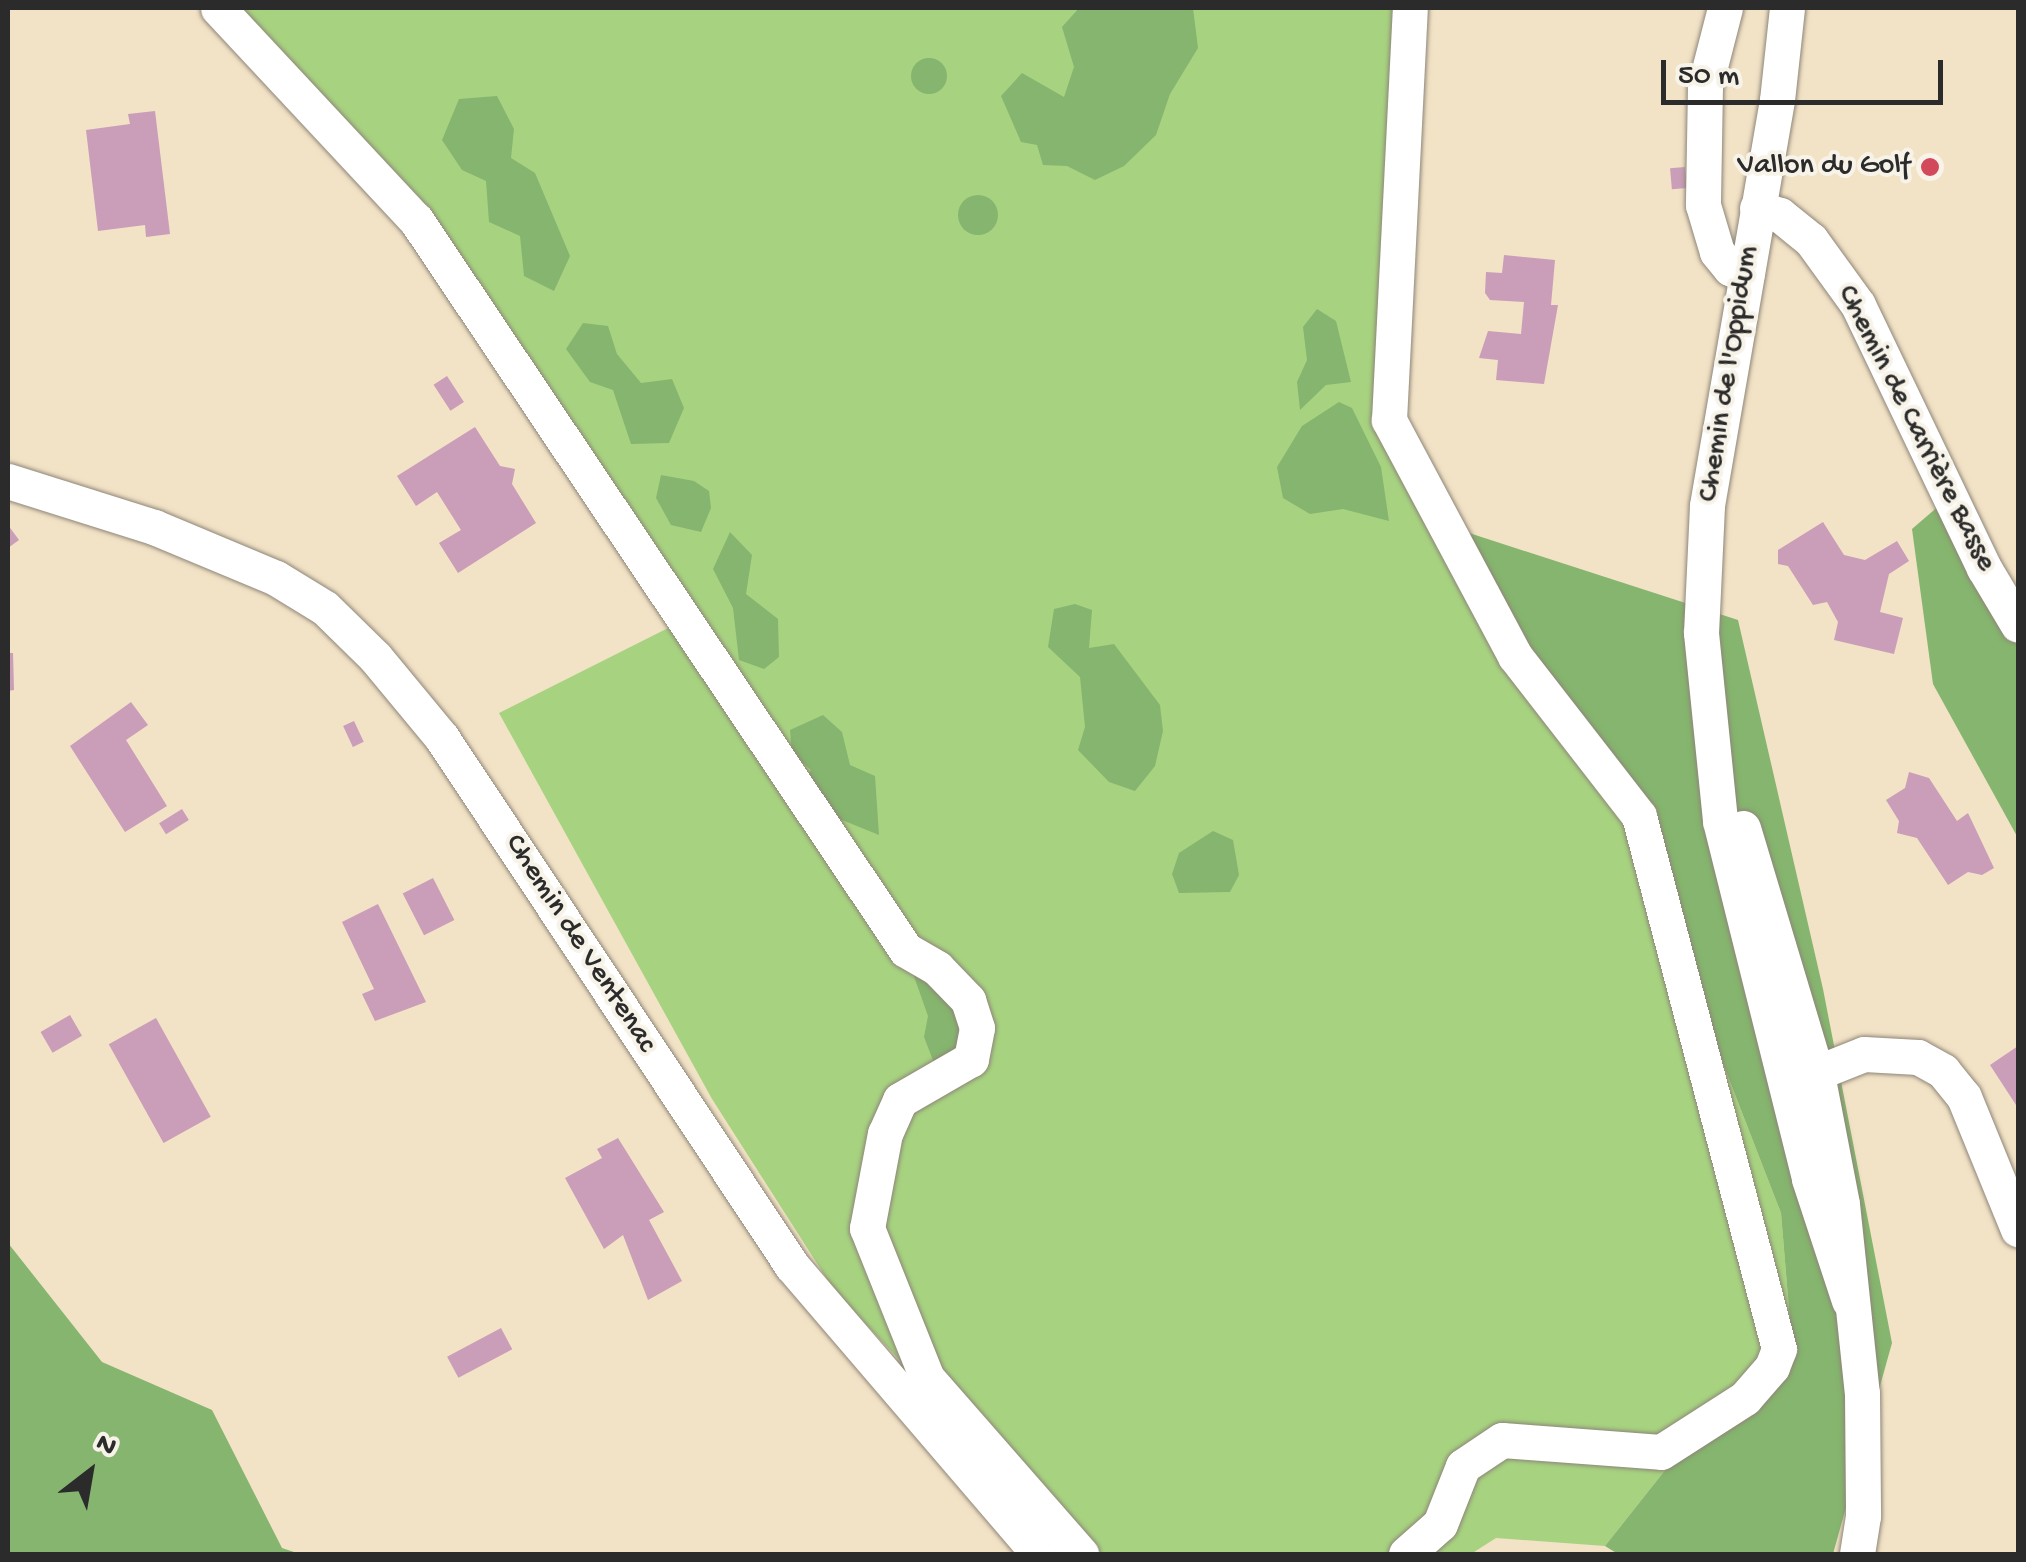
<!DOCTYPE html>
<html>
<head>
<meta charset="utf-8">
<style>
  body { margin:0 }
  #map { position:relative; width:2026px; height:1562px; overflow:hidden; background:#f2e2c6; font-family:"Gochi Hand",sans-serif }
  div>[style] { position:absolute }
  .green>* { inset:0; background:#a7d380 }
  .forest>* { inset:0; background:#85b56e }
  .round { border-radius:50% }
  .building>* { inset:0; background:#ca9db9; transform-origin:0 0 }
  .roads { filter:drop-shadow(0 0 2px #8e8678) drop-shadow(0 0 2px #8e8678) }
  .minor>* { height:35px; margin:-17.5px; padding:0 17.5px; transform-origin:17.5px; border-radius:17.5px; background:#fff }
  .dots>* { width:28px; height:28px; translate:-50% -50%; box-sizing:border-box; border:5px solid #f7f3e8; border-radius:50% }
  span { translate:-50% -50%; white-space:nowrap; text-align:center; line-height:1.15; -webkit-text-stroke:8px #f7f3e8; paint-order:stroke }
  .poi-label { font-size:30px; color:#2b2b2b }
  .right { translate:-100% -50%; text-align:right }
  .street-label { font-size:30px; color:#2b2b2b }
  .frame { position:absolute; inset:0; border:10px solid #2b2b2b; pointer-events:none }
  .north { position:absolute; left:40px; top:1422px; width:100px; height:100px; -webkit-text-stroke:8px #f7f3e8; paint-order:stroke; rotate:31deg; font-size:28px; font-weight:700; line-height:40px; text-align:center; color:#2b2b2b }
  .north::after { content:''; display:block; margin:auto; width:35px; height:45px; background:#2b2b2b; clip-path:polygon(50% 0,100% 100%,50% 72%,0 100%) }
  .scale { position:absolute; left:1661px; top:60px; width:282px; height:45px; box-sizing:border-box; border:5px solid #2b2b2b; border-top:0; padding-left:12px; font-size:30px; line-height:35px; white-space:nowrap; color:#2b2b2b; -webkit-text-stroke:8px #f7f3e8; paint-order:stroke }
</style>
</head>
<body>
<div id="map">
  <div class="green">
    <i style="clip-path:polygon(239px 8px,1408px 8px,1390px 406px,1625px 811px,1781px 1213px,1793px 1357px,1666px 1469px,1605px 1546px,1496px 1538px,1471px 1554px,1049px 1554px,966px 1431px,834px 1290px,712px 1099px,499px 713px,690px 617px)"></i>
  </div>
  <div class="forest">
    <i style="clip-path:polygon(1079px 8px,1193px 8px,1198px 48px,1170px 94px,1156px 135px,1124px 166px,1095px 180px,1067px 166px,1043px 165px,1037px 145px,1021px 142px,1001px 96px,1022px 73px,1064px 97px,1074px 67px,1062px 27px)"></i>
    <i class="round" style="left:911px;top:58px;width:36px;height:36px"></i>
    <i style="clip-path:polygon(497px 96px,514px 129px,511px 158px,535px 173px,570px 256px,554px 291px,524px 276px,520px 236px,489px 222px,486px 181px,462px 170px,442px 140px,459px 99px)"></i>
    <i class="round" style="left:958px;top:195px;width:40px;height:40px"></i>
    <i style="clip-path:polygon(1317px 309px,1336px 321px,1351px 382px,1326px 385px,1300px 410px,1297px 382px,1307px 360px,1303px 327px)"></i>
    <i style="clip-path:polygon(583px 323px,608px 326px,617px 354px,641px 383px,672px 379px,684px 408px,669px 443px,631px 444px,613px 390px,590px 382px,566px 349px)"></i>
    <i style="clip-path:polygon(1339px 402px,1352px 408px,1381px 467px,1389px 521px,1343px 509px,1310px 514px,1283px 498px,1277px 467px,1302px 426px)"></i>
    <i style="clip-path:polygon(661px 475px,694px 481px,709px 491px,711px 508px,701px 532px,671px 525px,656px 498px)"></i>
    <i style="clip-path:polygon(1941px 504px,2018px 638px,2018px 838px,1933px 684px,1912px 529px)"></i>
    <i style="clip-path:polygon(1463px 531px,1738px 620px,1823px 989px,1892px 1343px,1833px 1554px,1618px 1554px,1605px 1546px,1666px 1469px,1793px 1357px,1781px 1213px,1625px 811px)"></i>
    <i style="clip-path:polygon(730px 532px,752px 555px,746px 594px,778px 619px,779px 657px,764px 669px,739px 660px,733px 608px,713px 569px)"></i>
    <i style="clip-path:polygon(1075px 604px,1092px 610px,1089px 648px,1114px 644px,1160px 705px,1163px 731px,1155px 766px,1135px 791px,1109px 782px,1078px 750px,1085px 727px,1080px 677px,1048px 647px,1054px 609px)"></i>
    <i style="clip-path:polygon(823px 715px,842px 732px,850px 765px,875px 776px,879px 835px,793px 800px,811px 770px,792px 753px,790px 730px)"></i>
    <i style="clip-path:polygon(1213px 831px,1233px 840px,1239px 875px,1230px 892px,1179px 893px,1172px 874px,1179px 853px)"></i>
    <i style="clip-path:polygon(911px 968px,987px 1038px,934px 1063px,924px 1037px,928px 1016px)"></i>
    <i style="clip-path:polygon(8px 1243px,102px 1362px,212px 1410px,282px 1548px,300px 1554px,8px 1554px)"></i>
  </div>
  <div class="building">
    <i style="clip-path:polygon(155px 111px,170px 234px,146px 237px,145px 225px,98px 231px,86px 130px,130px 124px,128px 114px)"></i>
    <i style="left:1685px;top:167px;width:21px;height:15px;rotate:85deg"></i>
    <i style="clip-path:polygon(1504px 255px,1555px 260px,1551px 305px,1558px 305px,1544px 384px,1496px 380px,1498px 360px,1479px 358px,1488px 331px,1521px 334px,1524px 302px,1490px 300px,1485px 293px,1486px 272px,1502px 273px)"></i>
    <i style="left:447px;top:376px;width:31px;height:16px;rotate:57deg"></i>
    <i style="clip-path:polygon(475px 427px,500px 466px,515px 469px,512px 484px,536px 523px,458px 573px,439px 543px,461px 530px,437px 492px,416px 506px,397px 476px)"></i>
    <i style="clip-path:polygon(1823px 522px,1844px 555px,1865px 560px,1897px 541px,1909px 561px,1889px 574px,1880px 612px,1903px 618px,1894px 654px,1834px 640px,1838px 622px,1827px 602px,1813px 605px,1788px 566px,1778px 564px,1778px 550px)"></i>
    <i style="clip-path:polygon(8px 525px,19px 540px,8px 548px)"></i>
    <i style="clip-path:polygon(8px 653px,13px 653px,14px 690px,8px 691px)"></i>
    <i style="clip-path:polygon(131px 702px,148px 725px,126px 740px,167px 806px,125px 832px,70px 746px)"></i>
    <i style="left:354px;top:721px;width:23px;height:12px;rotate:65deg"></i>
    <i style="clip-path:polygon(1909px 772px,1929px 778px,1957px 821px,1968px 813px,1994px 868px,1982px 875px,1968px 872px,1948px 885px,1917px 838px,1897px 833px,1899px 821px,1886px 800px,1905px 788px)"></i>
    <i style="left:182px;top:809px;width:13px;height:27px;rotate:58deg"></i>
    <i style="left:433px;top:878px;width:47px;height:34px;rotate:63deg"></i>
    <i style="clip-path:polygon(378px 904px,426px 1002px,375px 1021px,362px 994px,374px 989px,342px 922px)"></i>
    <i style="left:70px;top:1015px;width:24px;height:34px;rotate:60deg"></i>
    <i style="left:156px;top:1018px;width:113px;height:54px;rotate:61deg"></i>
    <i style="clip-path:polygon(2018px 1046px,2018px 1108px,1990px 1065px)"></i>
    <i style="clip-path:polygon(618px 1138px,664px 1212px,649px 1220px,682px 1281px,648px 1300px,623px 1235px,604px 1249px,565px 1178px,602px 1158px,597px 1149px)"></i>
    <i style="left:501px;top:1328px;width:24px;height:61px;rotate:62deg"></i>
  </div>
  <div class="roads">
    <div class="minor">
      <i style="left:218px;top:8px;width:290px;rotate:47deg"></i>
      <i style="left:416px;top:220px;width:879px;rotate:56.13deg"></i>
      <i style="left:906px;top:950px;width:36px;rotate:30deg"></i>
      <i style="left:937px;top:968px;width:45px;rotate:45.9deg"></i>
      <i style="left:968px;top:1000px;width:29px;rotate:72deg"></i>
      <i style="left:977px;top:1028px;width:32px;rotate:101deg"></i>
      <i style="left:971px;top:1059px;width:82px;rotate:150deg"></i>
      <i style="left:900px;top:1100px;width:36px;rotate:114deg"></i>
      <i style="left:885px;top:1133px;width:97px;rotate:100.7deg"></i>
      <i style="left:867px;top:1228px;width:162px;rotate:68.2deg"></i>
      <i style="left:927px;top:1378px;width:234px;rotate:48.8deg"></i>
      <i style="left:1725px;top:8px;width:81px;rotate:104.4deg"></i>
      <i style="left:1705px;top:86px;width:119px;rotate:91deg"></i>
      <i style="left:1703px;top:205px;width:49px;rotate:73.4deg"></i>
      <i style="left:1717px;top:252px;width:21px;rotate:51deg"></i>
      <i style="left:1730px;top:268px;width:18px;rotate:22deg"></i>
      <i style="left:1787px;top:8px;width:93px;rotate:96.2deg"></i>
      <i style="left:1777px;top:100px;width:412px;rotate:99.8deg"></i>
      <i style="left:1707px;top:506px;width:127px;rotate:92.7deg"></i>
      <i style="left:1701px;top:633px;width:189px;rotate:84.2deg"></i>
      <i style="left:1720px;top:821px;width:369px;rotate:76deg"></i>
      <i style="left:1809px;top:1179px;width:128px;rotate:71.8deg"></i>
      <i style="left:1757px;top:208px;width:24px;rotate:17deg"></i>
      <i style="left:1780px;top:215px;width:40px;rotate:39deg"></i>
      <i style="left:1811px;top:240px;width:80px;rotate:54.1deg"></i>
      <i style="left:1858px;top:305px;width:292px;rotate:64.4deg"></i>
      <i style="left:1984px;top:568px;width:66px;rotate:59.2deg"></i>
      <i style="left:8px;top:481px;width:153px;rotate:17.5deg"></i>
      <i style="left:154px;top:527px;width:132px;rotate:22.7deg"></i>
      <i style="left:276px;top:578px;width:57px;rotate:31.5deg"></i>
      <i style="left:325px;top:608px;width:70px;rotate:44.4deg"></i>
      <i style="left:375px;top:657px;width:105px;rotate:50.4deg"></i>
      <i style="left:442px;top:738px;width:633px;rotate:56.46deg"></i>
      <i style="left:792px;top:1266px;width:379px;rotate:49.4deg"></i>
      <i style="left:1743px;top:828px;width:257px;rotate:73.3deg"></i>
      <i style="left:1817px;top:1074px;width:132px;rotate:79.1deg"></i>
      <i style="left:1842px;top:1204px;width:190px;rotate:84deg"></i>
      <i style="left:1862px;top:1393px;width:123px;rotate:89.5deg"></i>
      <i style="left:1863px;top:1516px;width:38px;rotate:99deg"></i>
      <i style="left:1796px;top:1081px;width:73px;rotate:-21.7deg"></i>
      <i style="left:1864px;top:1054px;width:54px;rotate:3.2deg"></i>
      <i style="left:1918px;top:1057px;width:29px;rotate:29deg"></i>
      <i style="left:1943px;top:1071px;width:33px;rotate:51deg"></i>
      <i style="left:1964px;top:1097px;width:143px;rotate:67.8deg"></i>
      <i style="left:1406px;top:1554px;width:45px;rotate:-41.4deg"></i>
      <i style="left:1440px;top:1524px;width:62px;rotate:-68.4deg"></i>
      <i style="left:1463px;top:1466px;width:47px;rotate:-33.7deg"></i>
      <i style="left:1502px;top:1440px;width:159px;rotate:4.3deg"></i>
      <i style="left:1661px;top:1452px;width:100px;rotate:-32.7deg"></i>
      <i style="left:1745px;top:1398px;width:41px;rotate:-48.9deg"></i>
      <i style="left:1772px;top:1367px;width:19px;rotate:-69deg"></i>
      <i style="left:1779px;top:1349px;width:551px;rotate:-104.72deg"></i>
      <i style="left:1639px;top:816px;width:202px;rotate:-127.8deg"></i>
      <i style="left:1515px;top:656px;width:268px;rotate:-118.1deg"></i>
      <i style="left:1389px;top:420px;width:413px;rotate:-87.1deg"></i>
    </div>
  </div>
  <div class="dots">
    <i style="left:1930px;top:167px;background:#d1495b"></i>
  </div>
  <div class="poi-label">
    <span class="right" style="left:1910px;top:167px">Vallon du Golf</span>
  </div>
  <div class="street-label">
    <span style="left:1730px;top:374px;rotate:-81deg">Chemin de l'Oppidum</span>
    <span style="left:1915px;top:429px;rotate:63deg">Chemin de Carrière Basse</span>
    <span style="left:579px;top:944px;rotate:57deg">Chemin de Ventenac</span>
  </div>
  <div class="frame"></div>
  <div class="north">N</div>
  <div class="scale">50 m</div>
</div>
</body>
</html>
